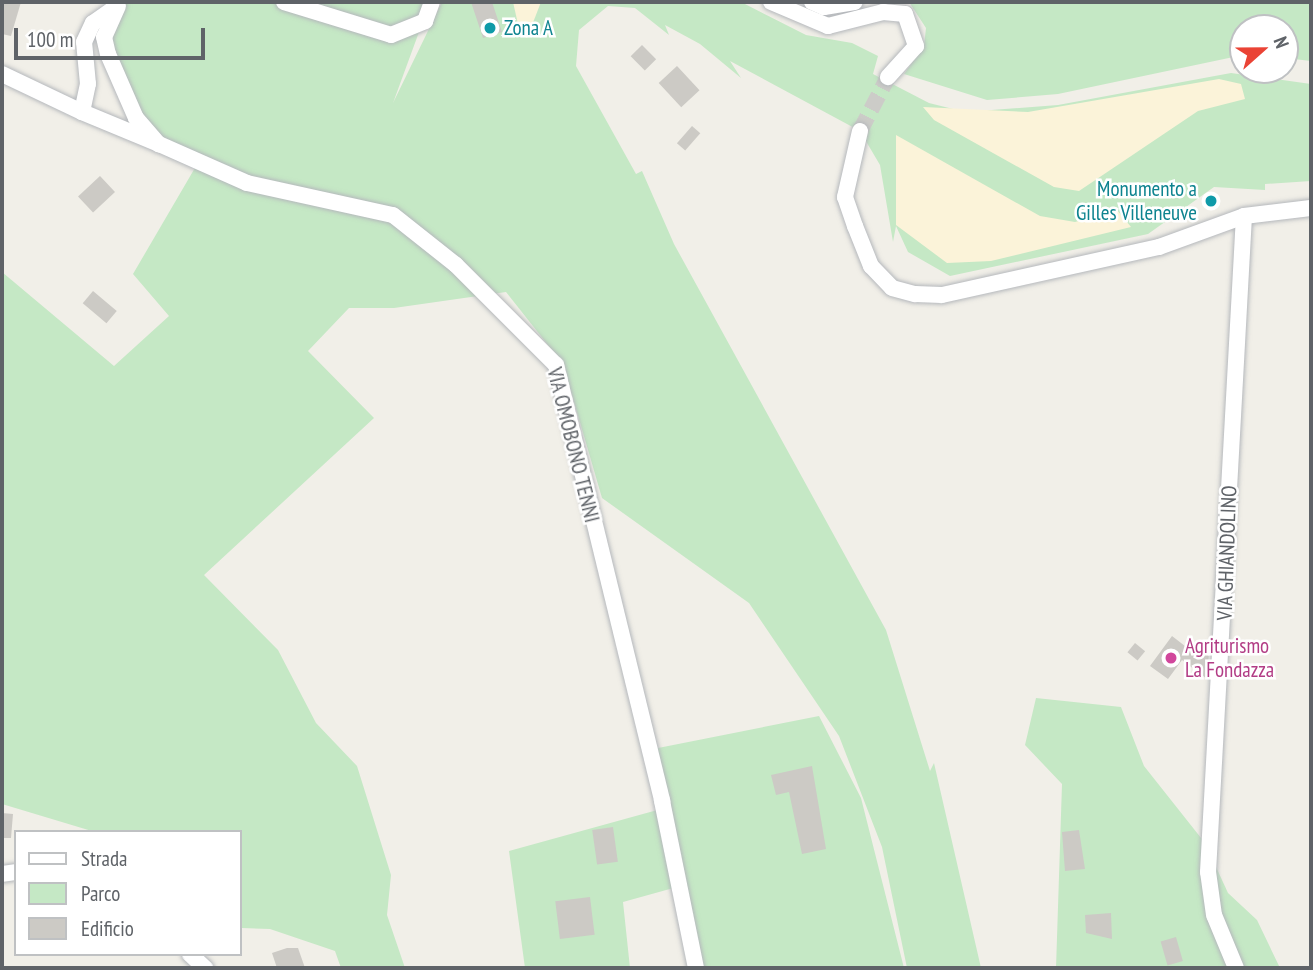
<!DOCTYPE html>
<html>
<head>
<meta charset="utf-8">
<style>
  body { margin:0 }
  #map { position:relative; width:1313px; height:970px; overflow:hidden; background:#f1efe8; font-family:"PT Sans Narrow",sans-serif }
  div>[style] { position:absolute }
  .green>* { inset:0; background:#c5e8c5 }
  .sand>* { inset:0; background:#fbf3d9 }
  .building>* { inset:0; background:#cccac5; transform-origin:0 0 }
  .minor-tunnel>* { height:16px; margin-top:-8px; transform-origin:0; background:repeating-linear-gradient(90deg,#ccccc8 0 16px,transparent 0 24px) }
  .roads { filter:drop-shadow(0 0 2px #b5b8bc) drop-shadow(0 0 2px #b5b8bc) }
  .minor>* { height:16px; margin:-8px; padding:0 8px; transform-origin:8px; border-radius:8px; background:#fff }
  .dots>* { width:19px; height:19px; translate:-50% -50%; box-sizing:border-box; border:4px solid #fff; border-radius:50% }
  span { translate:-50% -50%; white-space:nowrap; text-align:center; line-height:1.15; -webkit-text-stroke:5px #fff; paint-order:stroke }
  .culture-label { font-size:21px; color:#0d838f }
  .left { translate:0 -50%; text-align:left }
  .right { translate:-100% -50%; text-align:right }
  .street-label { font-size:21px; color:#5f6368 }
  .hotel-label { font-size:21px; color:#b23c85 }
  .frame { position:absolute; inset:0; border:4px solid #5f6368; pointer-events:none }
  .legend { position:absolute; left:14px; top:830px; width:228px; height:126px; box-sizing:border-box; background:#fff; border:2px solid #bfc1c3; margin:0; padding:9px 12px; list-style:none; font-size:21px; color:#5f6368 }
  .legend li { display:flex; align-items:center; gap:14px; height:35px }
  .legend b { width:35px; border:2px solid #bfc1c3 }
  .north { position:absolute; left:1229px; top:14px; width:70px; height:70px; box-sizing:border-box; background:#fff; border:2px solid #bfc1c3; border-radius:50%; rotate:69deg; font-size:19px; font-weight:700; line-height:28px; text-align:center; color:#5f6368 }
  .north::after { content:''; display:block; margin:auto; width:24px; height:32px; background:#ea4335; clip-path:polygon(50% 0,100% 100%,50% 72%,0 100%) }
  .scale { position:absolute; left:14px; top:28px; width:191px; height:32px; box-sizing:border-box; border:4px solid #5f6368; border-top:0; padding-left:9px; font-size:21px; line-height:24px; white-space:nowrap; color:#5f6368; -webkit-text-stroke:5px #fff; paint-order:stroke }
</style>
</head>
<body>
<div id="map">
  <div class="green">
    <i style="clip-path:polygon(124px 2px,430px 2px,393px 103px,442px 2px,741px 2px,806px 35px,852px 43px,878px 56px,873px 74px,929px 103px,965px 112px,1058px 105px,1231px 73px,1311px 84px,1311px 181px,1265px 184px,1265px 190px,1214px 187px,1148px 234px,950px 276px,908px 252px,896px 226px,893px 242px,880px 165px,860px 131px,730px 61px,741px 78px,700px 44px,665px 25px,669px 35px,635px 8px,608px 6px,579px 30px,576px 66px,636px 174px,642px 171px,674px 244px,886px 630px,930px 771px,934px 763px,981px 968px,907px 968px,882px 847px,839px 736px,749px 603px,602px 498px,563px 364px,506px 292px,394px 308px,349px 308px,308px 351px,374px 418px,204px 575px,278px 650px,316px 723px,357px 766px,391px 875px,387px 915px,405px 968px,341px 968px,335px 951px,270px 929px,242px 928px,240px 832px,95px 832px,2px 804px,2px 272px,114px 366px,169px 316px,133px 274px,199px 161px,159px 144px,119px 85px,104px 37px)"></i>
    <i style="clip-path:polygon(909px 2px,1311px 2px,1311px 61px,1285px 58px,1285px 28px,1243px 28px,1243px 55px,1058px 94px,987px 100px,904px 74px,924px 46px,926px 28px)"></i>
    <i style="clip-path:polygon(1036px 698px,1121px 707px,1144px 766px,1205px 843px,1228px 893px,1257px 920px,1280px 968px,1056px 968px,1062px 784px,1025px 745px)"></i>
    <i style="clip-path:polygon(819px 716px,861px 798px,904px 968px,693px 968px,677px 887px,623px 902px,630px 968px,525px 968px,509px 851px,661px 809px,648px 750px)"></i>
  </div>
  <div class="sand">
    <i style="clip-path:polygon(513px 2px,541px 2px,527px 38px,520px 33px)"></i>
    <i style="clip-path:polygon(1219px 79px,1241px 84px,1245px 99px,1198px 111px,1079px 191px,1054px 187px,934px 120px,923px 107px,1028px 112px)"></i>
    <i style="clip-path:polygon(896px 135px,1040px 216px,1075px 222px,1117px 210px,1131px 227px,991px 261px,947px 263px,896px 225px)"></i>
  </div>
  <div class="building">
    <i style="clip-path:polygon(2px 2px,21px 2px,11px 36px,2px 34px)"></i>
    <i style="clip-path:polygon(471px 2px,492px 2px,502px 32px,483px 38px)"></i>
    <i style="left:642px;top:45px;width:20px;height:16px;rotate:45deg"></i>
    <i style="left:677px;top:66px;width:33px;height:25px;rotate:47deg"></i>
    <i style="left:692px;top:126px;width:11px;height:23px;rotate:41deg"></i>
    <i style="left:100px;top:176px;width:22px;height:30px;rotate:47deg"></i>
    <i style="left:93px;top:291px;width:31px;height:16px;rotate:40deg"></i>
    <i style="clip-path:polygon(1172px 636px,1194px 653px,1200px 646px,1209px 653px,1207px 679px,1182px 660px,1168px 679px,1150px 666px)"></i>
    <i style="left:1135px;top:643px;width:13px;height:12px;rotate:39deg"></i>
    <i style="clip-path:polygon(812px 766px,826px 849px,802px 854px,789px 792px,776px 795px,771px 775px)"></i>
    <i style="clip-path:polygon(2px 813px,13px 814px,11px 838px,2px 838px)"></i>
    <i style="left:613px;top:827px;width:35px;height:21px;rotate:82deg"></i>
    <i style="clip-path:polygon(1079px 830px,1085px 869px,1065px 871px,1062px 832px)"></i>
    <i style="left:590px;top:897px;width:38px;height:35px;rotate:83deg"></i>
    <i style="clip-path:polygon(1111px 913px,1112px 939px,1086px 933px,1085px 915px)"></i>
    <i style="left:1176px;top:937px;width:25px;height:16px;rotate:74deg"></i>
    <i style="clip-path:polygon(287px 948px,298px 948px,305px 968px,277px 968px,272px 953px)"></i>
  </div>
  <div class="minor-tunnel">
    <i style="left:860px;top:131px;width:61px;rotate:-62.6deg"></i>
  </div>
  <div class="roads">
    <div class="minor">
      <i style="left:284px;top:2px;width:112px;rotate:17.1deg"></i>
      <i style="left:391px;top:35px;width:37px;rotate:-22deg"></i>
      <i style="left:425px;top:21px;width:20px;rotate:-70deg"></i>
      <i style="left:771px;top:2px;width:62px;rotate:22.8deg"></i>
      <i style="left:828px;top:26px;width:57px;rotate:-14.3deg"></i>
      <i style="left:883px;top:12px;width:22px;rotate:5deg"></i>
      <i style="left:905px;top:14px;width:34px;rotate:71deg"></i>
      <i style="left:916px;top:46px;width:42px;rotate:132.1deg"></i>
      <i style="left:812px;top:2px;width:13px;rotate:23deg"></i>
      <i style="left:824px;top:7px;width:31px;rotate:-9deg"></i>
      <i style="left:118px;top:6px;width:34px;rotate:114deg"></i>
      <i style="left:104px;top:37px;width:17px;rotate:77deg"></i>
      <i style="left:108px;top:54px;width:70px;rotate:66.4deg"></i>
      <i style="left:136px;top:118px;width:35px;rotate:49deg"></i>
      <i style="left:159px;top:144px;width:96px;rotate:23.9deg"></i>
      <i style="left:247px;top:183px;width:149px;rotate:12.4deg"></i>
      <i style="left:393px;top:215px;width:80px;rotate:38.4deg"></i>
      <i style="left:456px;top:265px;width:141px;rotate:45deg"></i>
      <i style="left:556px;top:365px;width:449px;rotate:76.3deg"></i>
      <i style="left:662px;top:801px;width:170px;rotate:78.5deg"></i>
      <i style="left:2px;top:74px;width:89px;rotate:25.4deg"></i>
      <i style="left:82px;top:112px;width:29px;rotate:-78deg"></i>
      <i style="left:88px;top:84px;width:42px;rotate:-95.4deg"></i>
      <i style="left:84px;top:42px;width:21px;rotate:-65deg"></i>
      <i style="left:93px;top:23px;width:24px;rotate:-35deg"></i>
      <i style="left:82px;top:112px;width:81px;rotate:22.5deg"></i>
      <i style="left:860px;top:131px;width:68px;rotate:102.8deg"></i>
      <i style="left:845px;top:197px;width:31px;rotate:71deg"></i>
      <i style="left:855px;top:226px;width:43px;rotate:68.2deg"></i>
      <i style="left:871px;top:266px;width:30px;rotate:46deg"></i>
      <i style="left:892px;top:288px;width:24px;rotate:15deg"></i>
      <i style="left:915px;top:294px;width:27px;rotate:2deg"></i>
      <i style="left:942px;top:295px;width:222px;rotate:-12.5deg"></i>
      <i style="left:1159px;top:247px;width:90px;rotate:-20deg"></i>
      <i style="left:1244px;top:216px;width:67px;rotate:-6.8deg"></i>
      <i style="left:2px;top:874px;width:14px;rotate:-8deg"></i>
      <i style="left:190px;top:954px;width:21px;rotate:43deg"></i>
      <i style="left:1236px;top:968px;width:57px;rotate:-112.5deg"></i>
      <i style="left:1214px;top:915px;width:43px;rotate:-97.9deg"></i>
      <i style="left:1208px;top:872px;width:657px;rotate:-86.86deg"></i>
    </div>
  </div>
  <div class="dots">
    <i style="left:490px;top:28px;background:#0f9aa8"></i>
    <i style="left:1211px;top:201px;background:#0f9aa8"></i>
    <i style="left:1171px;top:658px;background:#d1479c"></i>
  </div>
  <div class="culture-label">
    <span class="left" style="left:504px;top:28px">Zona A</span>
    <span class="right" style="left:1197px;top:201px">Monumento a<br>Gilles Villeneuve</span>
  </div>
  <div class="street-label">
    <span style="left:573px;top:445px;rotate:76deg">VIA OMOBONO TENNI</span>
    <span style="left:1227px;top:553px;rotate:-88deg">VIA GHIANDOLINO</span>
  </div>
  <div class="hotel-label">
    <span class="left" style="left:1185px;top:658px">Agriturismo<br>La Fondazza</span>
  </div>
  <div class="frame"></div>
  <ul class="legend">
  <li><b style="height:9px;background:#fff"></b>Strada</li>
  <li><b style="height:19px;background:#c5e8c5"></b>Parco</li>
  <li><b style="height:19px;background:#cccac5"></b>Edificio</li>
  </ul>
  <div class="north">N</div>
  <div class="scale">100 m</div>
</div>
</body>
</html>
